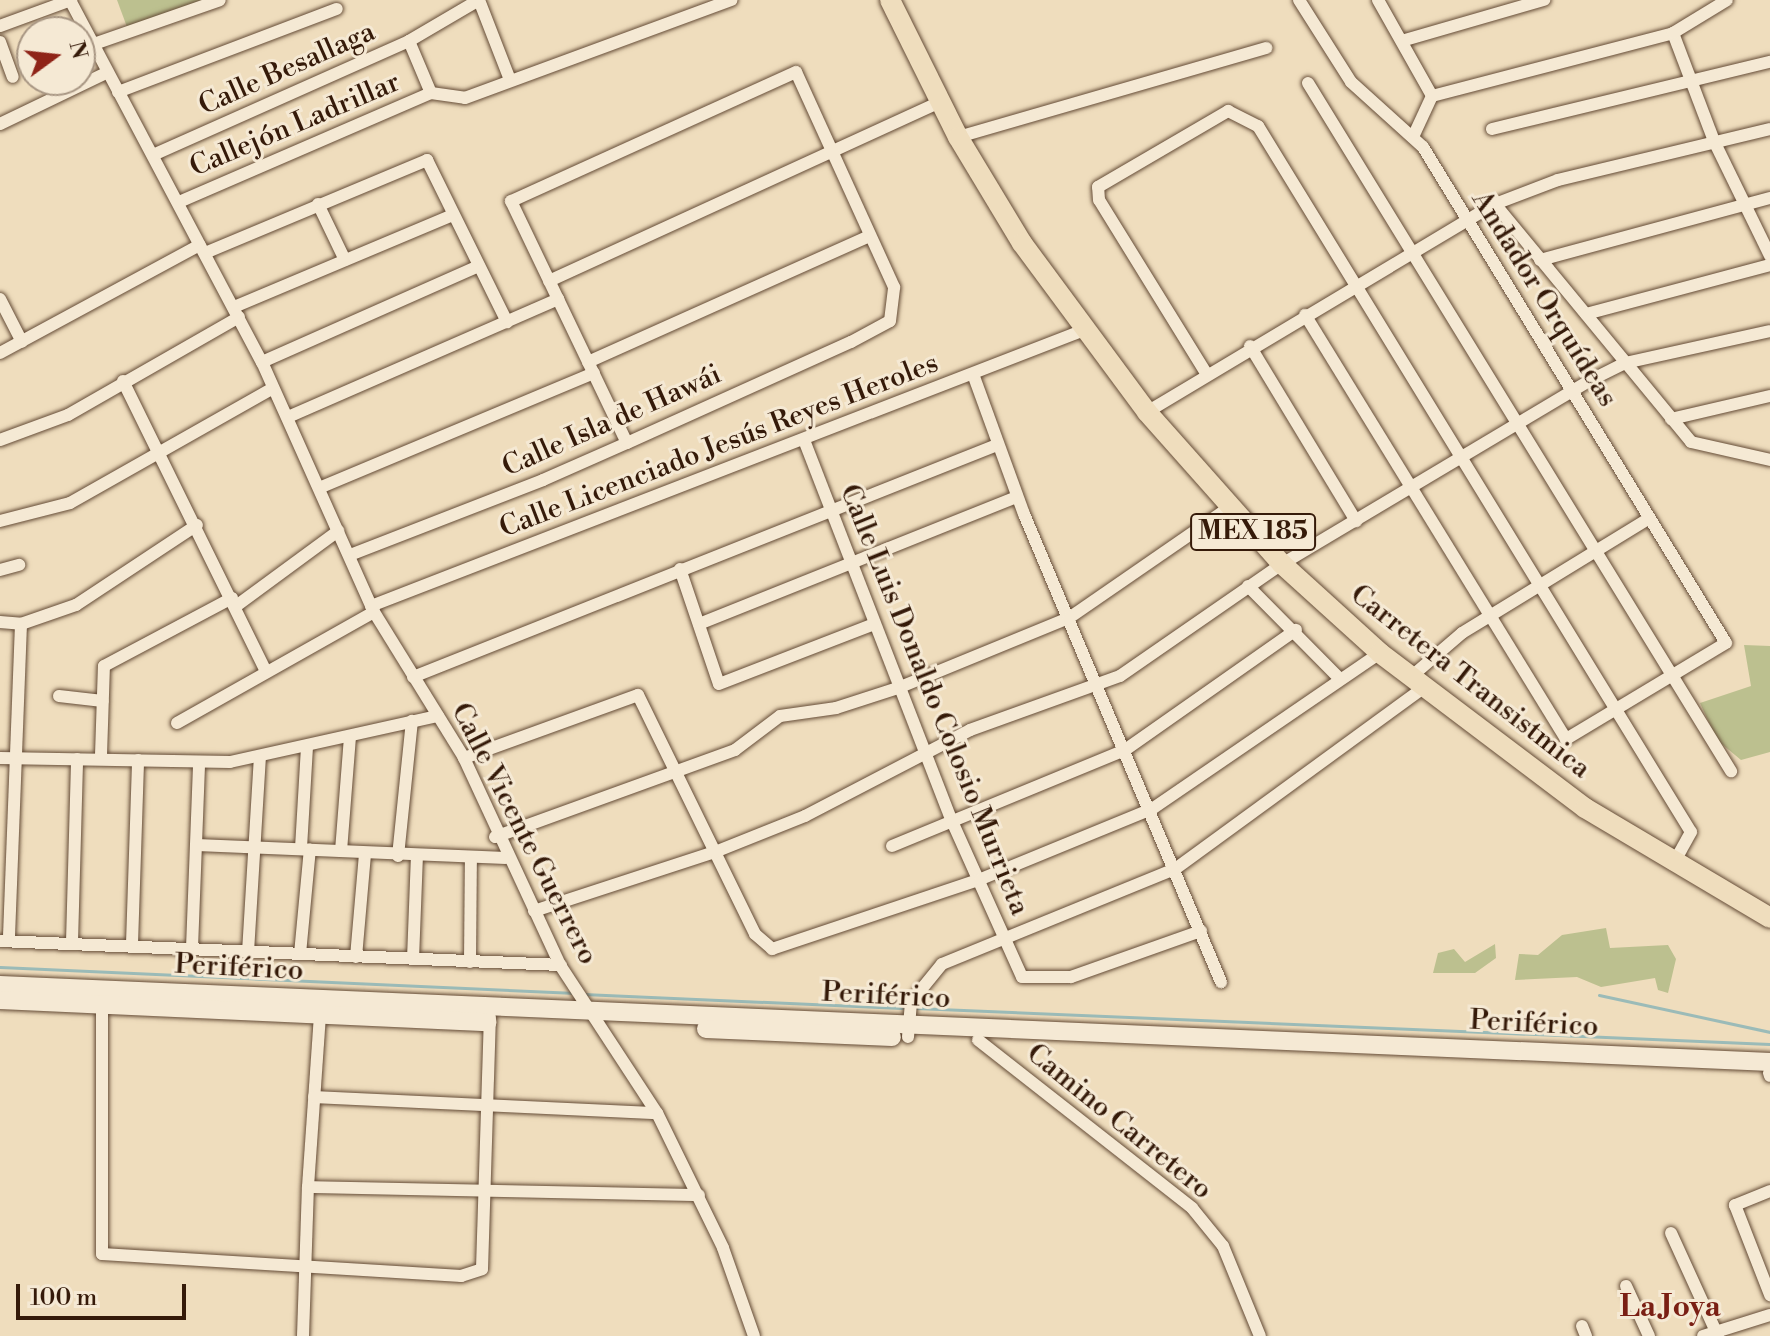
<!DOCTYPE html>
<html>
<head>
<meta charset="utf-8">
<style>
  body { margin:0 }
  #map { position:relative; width:1770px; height:1336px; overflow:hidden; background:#efddbd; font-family:"Libre Bodoni",serif }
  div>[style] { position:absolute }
  .green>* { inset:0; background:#bcc08f }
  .stream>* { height:3px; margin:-1.5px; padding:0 1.5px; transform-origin:1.5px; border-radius:1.5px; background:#9bbbb8 }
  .roads { filter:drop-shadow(0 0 2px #644b36) drop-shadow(0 0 2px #644b36) }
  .street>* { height:12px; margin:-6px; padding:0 6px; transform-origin:6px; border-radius:6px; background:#f5e9d4 }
  .secondary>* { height:18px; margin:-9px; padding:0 9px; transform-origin:9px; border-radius:9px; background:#f5e9d4 }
  .primary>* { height:20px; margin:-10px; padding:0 10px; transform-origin:10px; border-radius:10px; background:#efddbd }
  span { translate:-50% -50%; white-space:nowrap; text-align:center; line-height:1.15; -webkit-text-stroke:6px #f5e9d4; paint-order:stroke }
  .shield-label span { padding:2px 6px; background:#f5e9d4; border:2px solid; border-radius:6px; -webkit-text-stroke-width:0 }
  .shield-label { font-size:26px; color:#351a09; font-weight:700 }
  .street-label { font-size:28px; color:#351a09 }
  .neighbourhood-label { font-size:30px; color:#7a1f14; font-weight:700 }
  .north { position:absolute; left:16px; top:16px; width:80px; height:80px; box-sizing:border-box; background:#f5e9d4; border:2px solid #a89683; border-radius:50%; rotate:75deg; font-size:22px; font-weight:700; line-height:32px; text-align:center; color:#351a09 }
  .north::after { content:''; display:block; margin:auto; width:28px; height:36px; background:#8f2418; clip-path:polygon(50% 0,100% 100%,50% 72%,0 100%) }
  .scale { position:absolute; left:16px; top:1284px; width:170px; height:36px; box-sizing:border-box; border:4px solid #351a09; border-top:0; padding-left:10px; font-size:24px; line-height:28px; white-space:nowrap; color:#351a09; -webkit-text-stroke:6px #f5e9d4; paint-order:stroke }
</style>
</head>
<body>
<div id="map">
  <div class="green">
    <i style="clip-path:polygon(117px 0,207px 0,127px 27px)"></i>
    <i style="clip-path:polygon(1744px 645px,1770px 646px,1770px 752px,1741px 760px,1717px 740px,1700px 703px,1751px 686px)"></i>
    <i style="clip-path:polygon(1606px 928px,1610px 948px,1668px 945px,1676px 959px,1668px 993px,1658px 990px,1655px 978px,1601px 987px,1577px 977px,1515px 980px,1519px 954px,1538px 955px,1562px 935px)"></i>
    <i style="clip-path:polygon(1495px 944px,1496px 958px,1475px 973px,1433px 973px,1438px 953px,1454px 949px,1465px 962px)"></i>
  </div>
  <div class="stream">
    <i style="left:0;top:967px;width:576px;rotate:2.59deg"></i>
    <i style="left:583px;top:994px;width:324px;rotate:2.5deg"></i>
    <i style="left:1599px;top:995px;width:175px;rotate:12.2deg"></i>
    <i style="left:915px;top:1008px;width:856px;rotate:2.41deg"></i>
  </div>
  <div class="roads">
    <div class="street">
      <i style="left:70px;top:0;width:410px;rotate:62.1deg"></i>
      <i style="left:262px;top:362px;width:274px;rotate:65.9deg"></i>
      <i style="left:374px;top:612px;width:172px;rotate:58.3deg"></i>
      <i style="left:464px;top:758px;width:228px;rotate:65.1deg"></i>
      <i style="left:560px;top:965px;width:177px;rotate:56.8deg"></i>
      <i style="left:657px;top:1113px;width:150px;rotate:63.9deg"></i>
      <i style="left:723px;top:1248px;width:93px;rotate:70.6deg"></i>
      <i style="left:479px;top:0;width:86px;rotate:68.8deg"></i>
      <i style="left:1299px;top:0;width:97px;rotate:57.6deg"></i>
      <i style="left:1351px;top:82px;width:97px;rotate:42.1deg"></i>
      <i style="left:1423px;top:147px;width:581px;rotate:58.58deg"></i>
      <i style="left:1726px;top:643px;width:187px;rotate:149deg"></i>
      <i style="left:1566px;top:739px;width:498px;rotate:-121.6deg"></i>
      <i style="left:1378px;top:0;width:110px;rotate:60.6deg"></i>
      <i style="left:1432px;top:96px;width:45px;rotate:114.9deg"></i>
      <i style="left:0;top:26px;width:76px;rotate:-20.1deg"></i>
      <i style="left:1673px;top:33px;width:116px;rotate:69.2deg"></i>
      <i style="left:1714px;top:141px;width:128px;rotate:64deg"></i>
      <i style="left:1405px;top:40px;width:145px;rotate:-16.1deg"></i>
      <i style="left:409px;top:41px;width:56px;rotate:67.1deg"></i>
      <i style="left:431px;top:93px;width:34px;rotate:8deg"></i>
      <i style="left:465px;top:98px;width:284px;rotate:-20.2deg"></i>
      <i style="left:0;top:42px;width:37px;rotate:70deg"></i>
      <i style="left:94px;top:44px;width:133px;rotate:-19.2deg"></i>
      <i style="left:1308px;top:83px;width:808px;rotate:58.42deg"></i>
      <i style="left:118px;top:92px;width:234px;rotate:-20.8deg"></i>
      <i style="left:1432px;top:96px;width:249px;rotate:-14.6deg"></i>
      <i style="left:1673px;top:33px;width:63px;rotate:-31.4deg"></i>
      <i style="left:0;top:124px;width:118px;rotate:-25.7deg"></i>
      <i style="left:1492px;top:129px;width:286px;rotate:-13.6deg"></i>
      <i style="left:958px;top:137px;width:321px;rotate:-16.1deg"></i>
      <i style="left:153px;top:155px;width:280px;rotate:-24deg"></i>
      <i style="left:409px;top:41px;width:81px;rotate:-30.4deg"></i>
      <i style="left:179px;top:202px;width:275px;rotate:-23.4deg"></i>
      <i style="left:318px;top:204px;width:62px;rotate:64.3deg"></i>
      <i style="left:1495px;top:204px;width:308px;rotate:50.5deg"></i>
      <i style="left:1691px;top:442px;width:81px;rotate:12.8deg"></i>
      <i style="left:205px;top:253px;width:241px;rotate:-22.7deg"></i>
      <i style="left:427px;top:160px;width:181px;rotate:63.7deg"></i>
      <i style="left:1540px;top:260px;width:238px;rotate:-15.1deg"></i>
      <i style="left:549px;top:281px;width:430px;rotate:-24.6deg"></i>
      <i style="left:0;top:299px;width:48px;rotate:62.9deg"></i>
      <i style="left:234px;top:307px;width:238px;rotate:-22.8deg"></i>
      <i style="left:1586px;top:314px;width:190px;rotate:-14.9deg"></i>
      <i style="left:1250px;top:346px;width:205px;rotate:58.8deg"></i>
      <i style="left:0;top:353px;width:227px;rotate:-28.4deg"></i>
      <i style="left:262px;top:362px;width:237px;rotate:-23.9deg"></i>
      <i style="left:588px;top:362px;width:309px;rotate:-24.1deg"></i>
      <i style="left:1206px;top:373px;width:203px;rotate:-121.7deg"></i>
      <i style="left:1099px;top:200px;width:13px;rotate:-94deg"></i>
      <i style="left:1098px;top:187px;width:151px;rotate:-30.3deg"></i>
      <i style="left:1228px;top:111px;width:34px;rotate:27deg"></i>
      <i style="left:1258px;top:126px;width:828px;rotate:58.48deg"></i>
      <i style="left:1691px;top:832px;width:37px;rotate:119deg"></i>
      <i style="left:973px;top:374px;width:149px;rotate:70deg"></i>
      <i style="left:1024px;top:514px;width:508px;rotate:67.17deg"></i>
      <i style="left:123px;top:381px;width:324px;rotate:63.8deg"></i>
      <i style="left:1147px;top:412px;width:405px;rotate:-30.9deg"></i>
      <i style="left:1495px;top:204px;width:67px;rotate:-20.9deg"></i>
      <i style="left:1558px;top:180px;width:218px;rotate:-13.5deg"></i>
      <i style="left:288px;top:417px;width:295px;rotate:-23.6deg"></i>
      <i style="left:1671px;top:419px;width:102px;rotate:-13.1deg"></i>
      <i style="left:0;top:440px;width:72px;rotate:-20.2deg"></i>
      <i style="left:68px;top:415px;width:197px;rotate:-29.8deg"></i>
      <i style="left:804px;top:440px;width:407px;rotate:68.8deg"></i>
      <i style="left:951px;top:819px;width:173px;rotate:65.8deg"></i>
      <i style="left:1022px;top:977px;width:49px"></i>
      <i style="left:1071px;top:977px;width:138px;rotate:-19.5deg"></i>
      <i style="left:319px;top:488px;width:298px;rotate:-22.7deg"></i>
      <i style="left:0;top:521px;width:72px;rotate:-14.4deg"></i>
      <i style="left:70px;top:503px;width:233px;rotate:-29.5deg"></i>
      <i style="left:350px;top:555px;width:207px;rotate:-21.2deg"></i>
      <i style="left:543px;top:480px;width:92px;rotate:-23.8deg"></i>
      <i style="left:627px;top:443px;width:246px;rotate:-24.3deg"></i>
      <i style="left:851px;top:342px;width:44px;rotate:-28.3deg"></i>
      <i style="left:890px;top:321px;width:34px;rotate:-83deg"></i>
      <i style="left:894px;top:287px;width:236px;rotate:-114.5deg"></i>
      <i style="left:796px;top:72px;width:313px;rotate:155.6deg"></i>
      <i style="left:511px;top:201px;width:268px;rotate:64.4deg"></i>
      <i style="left:680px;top:569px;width:121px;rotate:71.3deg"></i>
      <i style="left:719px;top:684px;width:164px;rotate:-21.1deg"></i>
      <i style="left:0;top:570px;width:20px;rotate:-15deg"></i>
      <i style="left:1248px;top:586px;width:129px;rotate:45.3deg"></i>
      <i style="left:236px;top:606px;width:127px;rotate:-36.3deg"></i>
      <i style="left:371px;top:606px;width:765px;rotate:-21.16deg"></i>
      <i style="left:0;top:622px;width:21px;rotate:5deg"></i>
      <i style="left:21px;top:624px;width:317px;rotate:92.2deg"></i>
      <i style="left:21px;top:624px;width:58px;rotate:-19.1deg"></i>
      <i style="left:76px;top:605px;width:145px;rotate:-33.5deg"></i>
      <i style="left:699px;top:624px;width:342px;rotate:-21.8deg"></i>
      <i style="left:1412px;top:676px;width:66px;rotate:-40.7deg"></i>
      <i style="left:1462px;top:633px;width:220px;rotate:-31.5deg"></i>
      <i style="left:413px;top:677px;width:628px;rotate:-21.67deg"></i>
      <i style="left:59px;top:696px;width:44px;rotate:6.5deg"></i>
      <i style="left:177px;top:723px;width:226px;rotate:-29.4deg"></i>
      <i style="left:101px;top:755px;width:89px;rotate:-88.1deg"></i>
      <i style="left:104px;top:666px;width:145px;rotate:-28deg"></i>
      <i style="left:0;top:758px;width:230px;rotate:1deg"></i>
      <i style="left:230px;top:762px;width:213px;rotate:-12.5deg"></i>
      <i style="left:464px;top:758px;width:185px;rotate:-19.9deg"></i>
      <i style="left:638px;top:695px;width:266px;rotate:63.9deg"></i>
      <i style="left:755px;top:934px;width:23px;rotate:41deg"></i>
      <i style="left:772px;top:949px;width:220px;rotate:-18.5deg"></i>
      <i style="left:981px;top:879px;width:185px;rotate:-22.3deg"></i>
      <i style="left:1152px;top:809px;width:276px;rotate:-34.4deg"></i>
      <i style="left:495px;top:837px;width:255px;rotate:-19.9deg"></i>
      <i style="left:735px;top:750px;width:56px;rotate:-37.1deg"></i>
      <i style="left:780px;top:716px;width:57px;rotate:-8.1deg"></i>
      <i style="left:836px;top:708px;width:65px;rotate:-17.9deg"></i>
      <i style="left:898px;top:688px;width:185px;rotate:-22.3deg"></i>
      <i style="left:1069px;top:618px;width:196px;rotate:-34.6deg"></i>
      <i style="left:197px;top:845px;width:309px;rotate:2.4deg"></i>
      <i style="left:892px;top:846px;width:252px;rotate:-22.4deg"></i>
      <i style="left:1125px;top:750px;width:209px;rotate:-35.1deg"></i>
      <i style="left:301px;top:848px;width:101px;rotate:-86.6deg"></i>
      <i style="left:341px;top:851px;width:115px;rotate:-85.5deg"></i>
      <i style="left:398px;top:856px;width:136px;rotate:-84.1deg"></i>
      <i style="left:534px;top:911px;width:190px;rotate:-18.1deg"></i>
      <i style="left:715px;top:852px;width:97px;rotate:-21.8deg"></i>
      <i style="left:805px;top:816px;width:186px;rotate:-27.5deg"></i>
      <i style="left:970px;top:730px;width:159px;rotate:-19.8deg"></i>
      <i style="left:1120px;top:676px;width:197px;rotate:-34.7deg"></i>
      <i style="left:1282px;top:564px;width:357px;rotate:-30.8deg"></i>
      <i style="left:1589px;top:381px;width:40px;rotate:-26.6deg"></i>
      <i style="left:1625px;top:363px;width:148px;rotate:-12.4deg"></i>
      <i style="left:0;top:941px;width:561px;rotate:2.45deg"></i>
      <i style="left:72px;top:942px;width:183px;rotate:-88.4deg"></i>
      <i style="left:132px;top:944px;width:184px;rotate:-88.1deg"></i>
      <i style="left:192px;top:948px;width:185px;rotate:-87.8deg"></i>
      <i style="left:248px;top:952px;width:195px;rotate:-86.5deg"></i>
      <i style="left:300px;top:954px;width:105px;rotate:-84.6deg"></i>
      <i style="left:356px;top:957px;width:103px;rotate:-85deg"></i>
      <i style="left:413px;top:959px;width:102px;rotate:-87.8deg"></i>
      <i style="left:470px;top:962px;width:105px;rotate:-89.5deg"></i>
      <i style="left:102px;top:1005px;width:249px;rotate:90deg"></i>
      <i style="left:102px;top:1254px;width:360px;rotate:3.5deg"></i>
      <i style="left:461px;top:1276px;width:22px;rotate:-18deg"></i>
      <i style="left:482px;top:1269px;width:252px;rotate:-88.2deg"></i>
      <i style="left:320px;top:1015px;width:172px;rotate:94deg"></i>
      <i style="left:308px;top:1187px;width:391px;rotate:1.2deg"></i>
      <i style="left:908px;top:1037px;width:35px;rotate:-85deg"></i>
      <i style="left:911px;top:1002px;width:49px;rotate:-50.8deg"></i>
      <i style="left:942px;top:964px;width:252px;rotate:-22.2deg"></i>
      <i style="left:1175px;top:869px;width:309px;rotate:-36.1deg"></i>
      <i style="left:978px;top:1040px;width:272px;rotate:38.1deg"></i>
      <i style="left:1192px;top:1208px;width:49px;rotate:50.8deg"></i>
      <i style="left:1223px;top:1246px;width:97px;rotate:67.7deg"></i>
      <i style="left:1769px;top:1073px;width:3px;rotate:72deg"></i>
      <i style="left:314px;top:1097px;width:343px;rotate:2.7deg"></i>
      <i style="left:1770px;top:1191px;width:38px;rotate:158deg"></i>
      <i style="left:1735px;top:1205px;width:97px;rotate:68.7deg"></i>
      <i style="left:1671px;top:1233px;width:113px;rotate:65.5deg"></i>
      <i style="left:1626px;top:1286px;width:55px;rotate:65.3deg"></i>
      <i style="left:1582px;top:1326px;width:11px;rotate:68deg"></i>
      <i style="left:303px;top:1336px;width:149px;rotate:-88.1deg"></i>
      <i style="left:1703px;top:1336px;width:70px;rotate:-17.4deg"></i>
    </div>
    <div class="secondary">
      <i style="left:0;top:985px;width:1772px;rotate:2.49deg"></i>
      <i style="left:0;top:1000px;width:488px;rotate:2.6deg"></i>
      <i style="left:706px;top:1029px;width:186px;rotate:2.5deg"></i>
    </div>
    <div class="primary">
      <i style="left:890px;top:0;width:153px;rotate:63.6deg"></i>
      <i style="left:958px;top:137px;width:124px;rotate:58.9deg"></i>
      <i style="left:1022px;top:243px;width:210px;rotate:53.5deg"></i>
      <i style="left:1147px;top:412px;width:203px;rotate:48.4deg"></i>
      <i style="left:1282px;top:564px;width:132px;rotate:42.2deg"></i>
      <i style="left:1380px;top:653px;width:257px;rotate:37.1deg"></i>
      <i style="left:1585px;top:808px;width:215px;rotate:30.7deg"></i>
    </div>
  </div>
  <div class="shield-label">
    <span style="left:1253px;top:532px">MEX 185</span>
  </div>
  <div class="street-label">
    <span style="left:287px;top:69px;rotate:-24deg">Calle Besallaga</span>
    <span style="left:295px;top:125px;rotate:-23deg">Callejón Ladrillar</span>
    <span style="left:1544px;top:299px;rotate:58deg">Andador Orquídeas</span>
    <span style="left:612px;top:421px;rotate:-24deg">Calle Isla de Hawái</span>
    <span style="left:719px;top:446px;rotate:-21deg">Calle Licenciado Jesús Reyes Heroles</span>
    <span style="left:1470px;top:682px;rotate:38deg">Carretera Transistmica</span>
    <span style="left:934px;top:700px;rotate:68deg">Calle Luis Donaldo Colosio Murrieta</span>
    <span style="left:524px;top:834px;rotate:63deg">Calle Vicente Guerrero</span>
    <span style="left:239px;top:968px;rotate:3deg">Periférico</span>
    <span style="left:886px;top:996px;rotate:3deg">Periférico</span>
    <span style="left:1534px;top:1024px;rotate:3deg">Periférico</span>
    <span style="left:1119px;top:1122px;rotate:39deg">Camino Carretero</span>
  </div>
  <div class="neighbourhood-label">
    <span style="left:1670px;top:1307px">La Joya</span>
  </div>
  <div class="north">N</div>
  <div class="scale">100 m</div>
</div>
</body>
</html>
